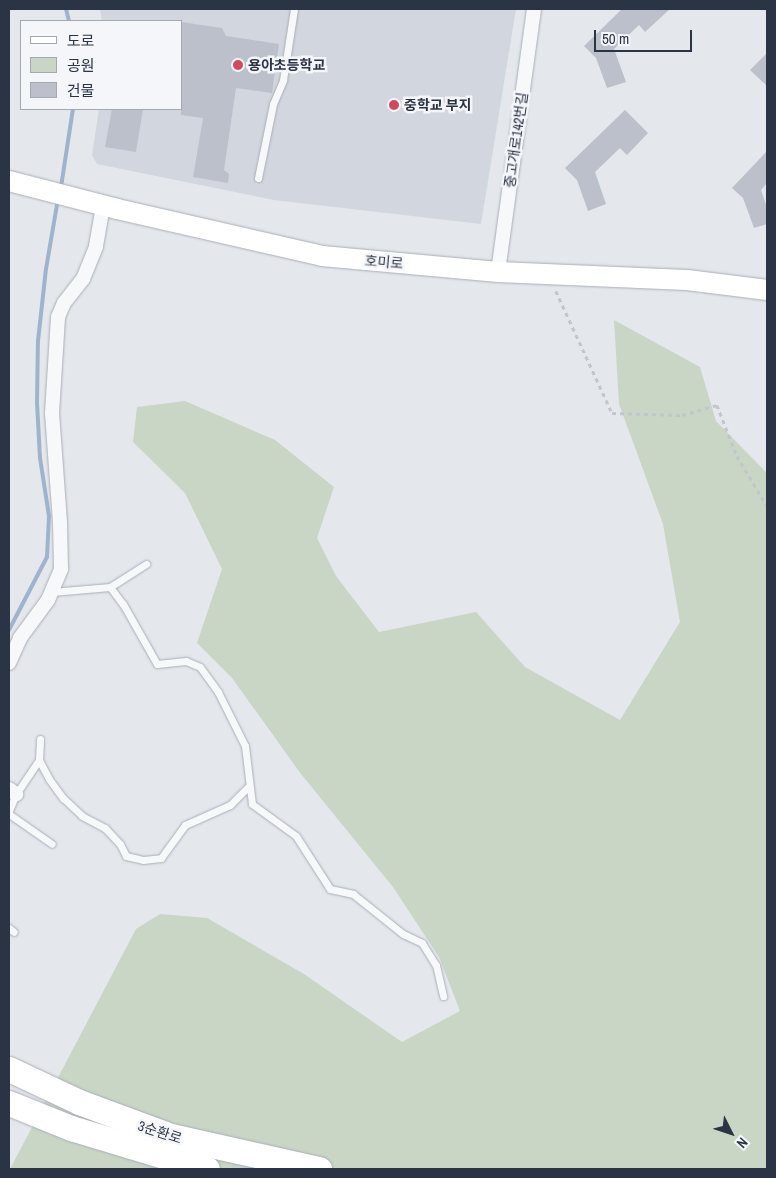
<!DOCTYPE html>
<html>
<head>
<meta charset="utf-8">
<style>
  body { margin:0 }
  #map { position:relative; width:776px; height:1178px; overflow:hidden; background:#e4e7ec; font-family:"Archivo Narrow","Noto Sans KR",sans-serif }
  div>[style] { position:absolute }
  .built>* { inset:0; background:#d2d6de }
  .green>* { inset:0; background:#c9d6c5 }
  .stream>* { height:4px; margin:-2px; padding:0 2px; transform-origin:2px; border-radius:2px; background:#9fb4cc }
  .building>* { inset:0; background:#bbc0ca }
  .path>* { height:2.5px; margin-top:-1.25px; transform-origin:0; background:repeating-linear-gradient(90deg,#c2c5cb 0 4px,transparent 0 8px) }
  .roads { filter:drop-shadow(0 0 1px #a9aeb7) drop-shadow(0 0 1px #a9aeb7) }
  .lane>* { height:7px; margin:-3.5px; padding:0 3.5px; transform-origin:3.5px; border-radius:3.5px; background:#f7f8fa }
  .street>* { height:14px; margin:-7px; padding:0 7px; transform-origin:7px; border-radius:7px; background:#f7f8fa }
  .secondary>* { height:20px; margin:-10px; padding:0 10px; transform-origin:10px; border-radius:10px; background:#fff }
  .highway>* { height:25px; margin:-12.5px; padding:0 12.5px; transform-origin:12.5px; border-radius:12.5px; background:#fff }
  .dots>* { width:14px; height:14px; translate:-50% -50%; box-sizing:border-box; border:2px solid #f4f6f9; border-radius:50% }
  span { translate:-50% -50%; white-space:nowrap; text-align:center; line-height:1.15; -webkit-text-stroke:5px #f4f6f9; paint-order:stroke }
  .poi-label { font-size:14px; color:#2b3445; font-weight:700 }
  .left { translate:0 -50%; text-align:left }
  .street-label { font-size:14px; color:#2b3445 }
  .frame { position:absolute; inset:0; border:10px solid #2b3445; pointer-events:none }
  .legend { position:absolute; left:20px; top:20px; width:162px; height:90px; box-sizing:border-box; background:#f4f6f9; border:1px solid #a4a8b1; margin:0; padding:6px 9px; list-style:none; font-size:15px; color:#2b3445 }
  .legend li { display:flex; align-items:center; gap:10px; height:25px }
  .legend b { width:25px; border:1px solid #a4a8b1 }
  .north { position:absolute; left:706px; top:1108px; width:50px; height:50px; -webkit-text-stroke:4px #f4f6f9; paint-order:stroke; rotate:131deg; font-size:14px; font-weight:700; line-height:20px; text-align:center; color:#2b3445 }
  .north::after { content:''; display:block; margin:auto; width:18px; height:22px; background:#2b3445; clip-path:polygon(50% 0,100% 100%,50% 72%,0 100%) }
  .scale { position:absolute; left:594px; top:30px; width:98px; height:22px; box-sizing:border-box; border:2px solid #2b3445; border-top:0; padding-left:6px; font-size:15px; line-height:18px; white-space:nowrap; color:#2b3445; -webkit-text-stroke:4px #f4f6f9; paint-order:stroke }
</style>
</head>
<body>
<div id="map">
  <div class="built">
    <i style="clip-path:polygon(100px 9px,516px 9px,481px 224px,274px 200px,97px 164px,92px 155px,99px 109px,181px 109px,181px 21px,102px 21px)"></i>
  </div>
  <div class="green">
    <i style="clip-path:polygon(614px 320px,700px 367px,716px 421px,767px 473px,767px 1169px,10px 1169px,136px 929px,160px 914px,207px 918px,304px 974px,402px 1042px,460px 1011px,439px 957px,393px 887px,301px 774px,232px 678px,197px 643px,222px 569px,185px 493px,133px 442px,137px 407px,185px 401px,275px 440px,334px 487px,317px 538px,336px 576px,379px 632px,476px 612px,525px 667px,620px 720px,680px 622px,663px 524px,619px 404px)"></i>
  </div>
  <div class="stream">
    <i style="left:66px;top:9px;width:12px;rotate:76deg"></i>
    <i style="left:61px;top:187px;width:79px;rotate:-81.3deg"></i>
    <i style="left:9px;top:630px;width:82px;rotate:-62.5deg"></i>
    <i style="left:47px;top:557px;width:41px;rotate:-87.2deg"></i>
    <i style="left:49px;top:516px;width:59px;rotate:-98.8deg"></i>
    <i style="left:40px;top:458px;width:56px;rotate:-93.1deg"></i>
    <i style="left:37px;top:402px;width:61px;rotate:-89.1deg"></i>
    <i style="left:38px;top:341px;width:72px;rotate:-83.7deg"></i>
    <i style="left:46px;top:269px;width:71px;rotate:-80.3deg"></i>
  </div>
  <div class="building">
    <i style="clip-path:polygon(622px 9px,670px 9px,645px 32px,639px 25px,614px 49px,626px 82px,607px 88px,596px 58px,584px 46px)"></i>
    <i style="clip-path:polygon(181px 22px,222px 28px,226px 36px,279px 44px,272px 93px,236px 88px,224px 170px,229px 174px,228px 183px,193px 177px,203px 118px,181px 115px)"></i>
    <i style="clip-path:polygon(767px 53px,767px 86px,750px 70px)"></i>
    <i style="clip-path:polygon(112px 109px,143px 109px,136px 152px,105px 147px)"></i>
    <i style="clip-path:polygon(625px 110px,648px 133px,627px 155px,620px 148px,595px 172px,606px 204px,588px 211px,577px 180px,565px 168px)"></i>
    <i style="clip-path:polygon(767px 151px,767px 183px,761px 190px,767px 208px,767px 224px,754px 228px,743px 198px,732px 188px)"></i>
  </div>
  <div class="path">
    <i style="left:556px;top:291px;width:134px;rotate:65.3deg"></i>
    <i style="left:612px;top:413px;width:70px;rotate:1.6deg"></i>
    <i style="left:682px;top:415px;width:36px;rotate:-16deg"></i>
    <i style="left:717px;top:405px;width:55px;rotate:68.6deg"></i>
    <i style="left:737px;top:456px;width:58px;rotate:59deg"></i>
  </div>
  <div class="roads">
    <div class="lane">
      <i style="left:258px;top:178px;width:76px;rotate:-78.5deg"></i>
      <i style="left:273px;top:104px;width:26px;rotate:-67deg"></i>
      <i style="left:283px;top:80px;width:72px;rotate:-81.2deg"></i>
      <i style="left:110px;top:587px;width:21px;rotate:53deg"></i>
      <i style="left:123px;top:604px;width:69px;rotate:60.5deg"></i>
      <i style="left:157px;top:664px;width:29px;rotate:-6deg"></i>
      <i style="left:186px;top:661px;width:15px;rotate:23deg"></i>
      <i style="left:200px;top:667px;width:31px;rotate:54deg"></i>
      <i style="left:218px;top:692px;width:60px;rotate:63.4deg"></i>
      <i style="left:245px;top:746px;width:58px;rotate:83.1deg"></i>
      <i style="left:252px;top:804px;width:54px;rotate:36deg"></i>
      <i style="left:296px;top:836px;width:63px;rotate:57.3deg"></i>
      <i style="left:330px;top:889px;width:24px;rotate:12deg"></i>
      <i style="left:353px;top:894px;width:64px;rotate:38.7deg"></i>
      <i style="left:403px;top:934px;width:21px;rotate:25deg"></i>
      <i style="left:422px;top:943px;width:26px;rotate:58deg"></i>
      <i style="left:436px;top:965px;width:32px;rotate:77deg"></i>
      <i style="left:52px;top:592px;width:58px;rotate:-4.9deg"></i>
      <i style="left:110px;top:587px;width:43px;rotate:-32.6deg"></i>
      <i style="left:39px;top:760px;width:21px;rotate:62deg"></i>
      <i style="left:49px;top:779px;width:24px;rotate:54deg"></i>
      <i style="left:63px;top:798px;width:26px;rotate:43deg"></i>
      <i style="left:82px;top:816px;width:26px;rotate:28deg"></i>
      <i style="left:105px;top:828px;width:22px;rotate:47deg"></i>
      <i style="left:120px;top:844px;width:13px;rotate:63deg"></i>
      <i style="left:126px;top:856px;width:17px;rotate:13deg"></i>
      <i style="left:143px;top:860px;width:18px;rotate:-6deg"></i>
      <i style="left:161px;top:858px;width:41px;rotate:-54deg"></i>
      <i style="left:185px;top:825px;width:49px;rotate:-24deg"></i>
      <i style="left:230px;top:805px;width:25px;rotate:-45deg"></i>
      <i style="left:9px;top:811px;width:18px;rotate:-68deg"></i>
      <i style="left:16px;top:794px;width:41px;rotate:-55.9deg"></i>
      <i style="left:39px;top:760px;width:21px;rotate:-87deg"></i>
      <i style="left:9px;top:814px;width:52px;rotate:34.9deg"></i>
      <i style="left:9px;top:928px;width:6px;rotate:39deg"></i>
    </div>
    <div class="street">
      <i style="left:498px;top:272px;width:265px;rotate:-82.2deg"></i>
      <i style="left:9px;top:663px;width:27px;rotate:-66deg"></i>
      <i style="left:20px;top:638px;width:47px;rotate:-53.6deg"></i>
      <i style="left:48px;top:600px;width:34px;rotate:-67deg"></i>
      <i style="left:61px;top:569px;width:47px;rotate:-91.2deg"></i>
      <i style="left:60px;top:522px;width:109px;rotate:-94.2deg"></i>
      <i style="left:52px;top:413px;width:96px;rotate:-86.4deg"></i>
      <i style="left:58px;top:317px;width:15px;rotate:-67deg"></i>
      <i style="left:64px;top:303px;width:31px;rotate:-52deg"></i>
      <i style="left:83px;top:279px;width:35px;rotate:-68deg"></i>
      <i style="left:96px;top:246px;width:41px;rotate:-80.1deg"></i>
      <i style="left:9px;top:789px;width:9px;rotate:36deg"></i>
    </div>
    <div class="secondary">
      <i style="left:9px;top:181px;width:112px;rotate:14.5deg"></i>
      <i style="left:117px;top:209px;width:210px;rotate:12.9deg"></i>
      <i style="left:322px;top:256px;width:177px;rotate:5.2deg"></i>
      <i style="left:498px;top:272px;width:189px;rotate:2.4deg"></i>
      <i style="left:687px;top:280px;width:81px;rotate:7.1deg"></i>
    </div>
    <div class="highway">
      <i style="left:9px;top:1069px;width:77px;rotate:25.2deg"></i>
      <i style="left:79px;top:1102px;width:98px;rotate:20.3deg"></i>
      <i style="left:171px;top:1136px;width:152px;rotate:12.6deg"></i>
      <i style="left:9px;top:1103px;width:67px;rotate:22deg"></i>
      <i style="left:71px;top:1128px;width:142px;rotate:16.8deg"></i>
    </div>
  </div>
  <div class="dots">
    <i style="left:238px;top:65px;background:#d1495b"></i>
    <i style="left:394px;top:105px;background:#d1495b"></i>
  </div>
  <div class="poi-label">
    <span class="left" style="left:248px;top:65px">용아초등학교</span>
    <span class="left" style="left:404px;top:105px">중학교 부지</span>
  </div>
  <div class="street-label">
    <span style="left:516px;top:140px;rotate:-82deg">중고개로142번길</span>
    <span style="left:384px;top:262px;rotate:5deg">호미로</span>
    <span style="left:160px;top:1132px;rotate:18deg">3순환로</span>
  </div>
  <div class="frame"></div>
  <ul class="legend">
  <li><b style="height:6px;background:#fff"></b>도로</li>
  <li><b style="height:14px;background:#c9d6c5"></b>공원</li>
  <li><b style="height:14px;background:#bbc0ca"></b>건물</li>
  </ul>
  <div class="north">N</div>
  <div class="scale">50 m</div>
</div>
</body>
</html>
